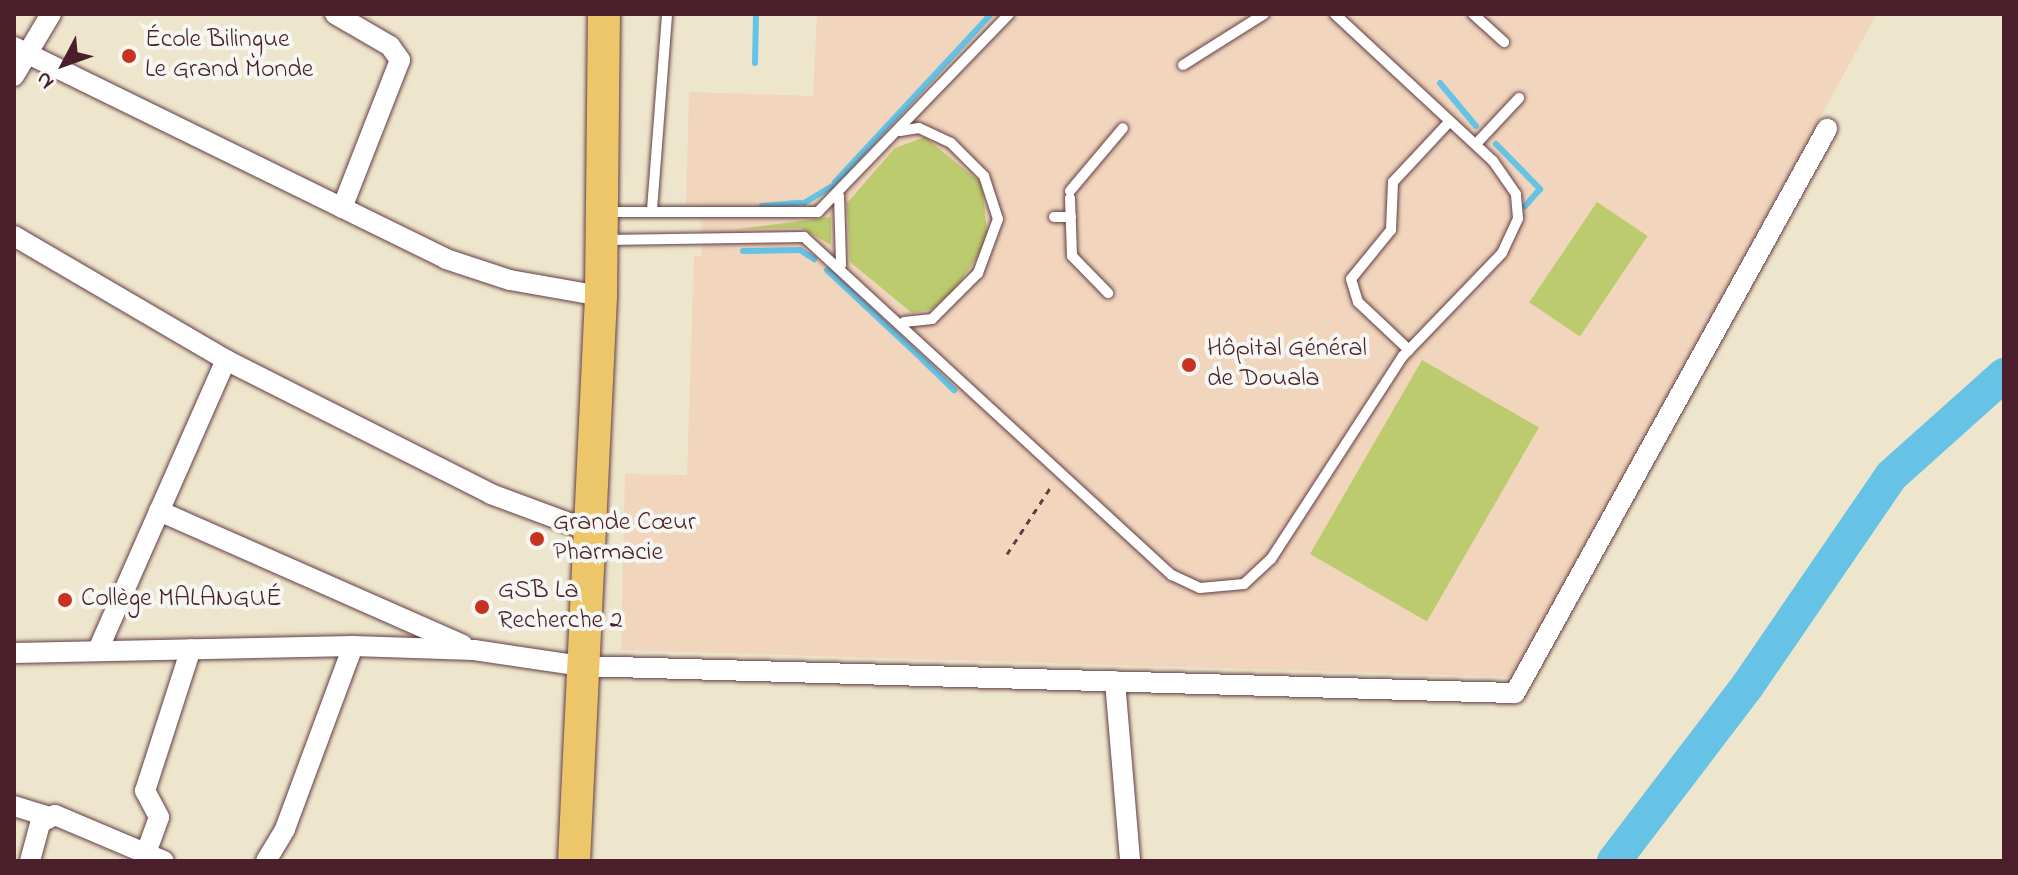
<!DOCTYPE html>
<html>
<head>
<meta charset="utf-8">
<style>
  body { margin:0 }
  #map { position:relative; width:2018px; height:875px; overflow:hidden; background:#eee6cc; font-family:"Indie Flower",sans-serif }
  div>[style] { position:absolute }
  .built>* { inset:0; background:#f1d5bd }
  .green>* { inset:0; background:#bccb6d; transform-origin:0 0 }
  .stream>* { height:6px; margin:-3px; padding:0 3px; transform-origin:3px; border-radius:3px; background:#67c3e5 }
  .river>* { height:34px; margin:-17px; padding:0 17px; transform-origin:17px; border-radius:17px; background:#67c3e5 }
  .path>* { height:3px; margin-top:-1.5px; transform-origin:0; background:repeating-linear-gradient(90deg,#633d43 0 6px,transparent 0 12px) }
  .roads { filter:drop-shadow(0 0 2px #633d43) drop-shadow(0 0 2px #633d43) }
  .lane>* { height:10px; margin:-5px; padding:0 5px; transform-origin:5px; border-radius:5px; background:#fff }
  .street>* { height:20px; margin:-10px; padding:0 10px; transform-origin:10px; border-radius:10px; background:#fff }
  .primary>* { height:32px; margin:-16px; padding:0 16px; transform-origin:16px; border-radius:16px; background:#ecc669 }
  .dots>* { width:22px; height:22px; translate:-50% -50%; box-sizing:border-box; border:4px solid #f6f6f2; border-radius:50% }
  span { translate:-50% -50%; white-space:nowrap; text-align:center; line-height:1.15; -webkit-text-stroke:8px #f6f6f2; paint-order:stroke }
  .poi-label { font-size:26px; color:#4a1f2b }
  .left { translate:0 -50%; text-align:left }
  .frame { position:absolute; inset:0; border:16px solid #4a1f2b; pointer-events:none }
  .north { position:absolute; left:24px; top:24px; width:80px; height:80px; -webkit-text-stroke:6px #f6f6f2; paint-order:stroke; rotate:229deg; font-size:22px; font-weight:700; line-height:32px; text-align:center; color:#4a1f2b }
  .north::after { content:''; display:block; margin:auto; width:28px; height:36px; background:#4a1f2b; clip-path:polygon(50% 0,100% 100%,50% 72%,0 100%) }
</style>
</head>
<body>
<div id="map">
  <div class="built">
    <i style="clip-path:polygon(817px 14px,1872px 14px,1876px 15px,1515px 677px,621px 650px,625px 474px,687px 475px,694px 256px,701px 256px,703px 242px,698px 204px,686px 204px,689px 92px,813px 96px)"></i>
  </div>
  <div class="green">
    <i style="clip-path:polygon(925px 137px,982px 184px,988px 242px,953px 291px,932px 309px,912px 313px,850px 262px,847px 203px,895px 148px)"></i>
    <i style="left:1597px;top:202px;width:61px;height:121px;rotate:34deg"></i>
    <i style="clip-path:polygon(831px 217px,831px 245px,801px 228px,738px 229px)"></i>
    <i style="left:1422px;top:360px;width:135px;height:224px;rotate:30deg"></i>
  </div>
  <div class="stream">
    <i style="left:755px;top:63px;width:49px;rotate:-88.8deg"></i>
    <i style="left:1440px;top:83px;width:56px;rotate:50.1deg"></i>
    <i style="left:1496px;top:144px;width:63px;rotate:45.6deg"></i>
    <i style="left:1540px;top:189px;width:23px;rotate:131deg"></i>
    <i style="left:835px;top:182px;width:229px;rotate:-47.1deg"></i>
    <i style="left:804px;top:203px;width:33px;rotate:-31deg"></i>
    <i style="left:762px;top:206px;width:38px;rotate:-5deg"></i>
    <i style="left:743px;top:251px;width:57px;rotate:-1deg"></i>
    <i style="left:800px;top:250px;width:17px;rotate:33deg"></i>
    <i style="left:827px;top:270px;width:126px;rotate:43.1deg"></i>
    <i style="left:922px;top:359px;width:45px;rotate:44.1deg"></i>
  </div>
  <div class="river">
    <i style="left:1614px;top:861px;width:221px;rotate:-52.7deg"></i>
    <i style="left:1748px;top:685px;width:253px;rotate:-55.6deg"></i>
    <i style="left:1891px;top:476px;width:152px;rotate:-41.8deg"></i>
  </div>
  <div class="path">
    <i style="left:1007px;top:554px;width:82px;rotate:-56.9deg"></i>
  </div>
  <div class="roads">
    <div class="lane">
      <i style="left:1473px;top:14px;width:42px;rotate:42.1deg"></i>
      <i style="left:1183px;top:65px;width:96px;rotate:-32.2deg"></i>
      <i style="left:900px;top:131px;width:19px;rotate:-9deg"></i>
      <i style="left:919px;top:128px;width:35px;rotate:25deg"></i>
      <i style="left:951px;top:143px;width:47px;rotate:45deg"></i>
      <i style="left:984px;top:176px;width:45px;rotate:72deg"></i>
      <i style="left:998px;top:219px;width:58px;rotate:110.3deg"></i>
      <i style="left:978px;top:273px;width:65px;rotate:135deg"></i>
      <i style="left:932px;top:319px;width:28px;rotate:174deg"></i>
      <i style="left:1476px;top:144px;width:63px;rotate:-46.9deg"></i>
      <i style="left:1070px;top:191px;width:82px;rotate:-49.9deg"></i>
      <i style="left:839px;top:196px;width:69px;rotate:88.3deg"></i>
      <i style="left:1070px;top:198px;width:58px;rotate:88deg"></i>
      <i style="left:1072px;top:256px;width:52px;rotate:45.8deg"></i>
      <i style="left:652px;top:210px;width:197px;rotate:-85.6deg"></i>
      <i style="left:605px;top:212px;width:213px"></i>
      <i style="left:818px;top:212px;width:275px;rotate:-46deg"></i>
      <i style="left:1054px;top:217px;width:17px"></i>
      <i style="left:607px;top:240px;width:197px;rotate:-0.9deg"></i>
      <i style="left:804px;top:237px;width:500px;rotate:42.6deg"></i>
      <i style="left:1172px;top:575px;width:31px;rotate:25deg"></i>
      <i style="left:1200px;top:588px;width:44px;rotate:-5.2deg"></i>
      <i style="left:1244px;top:584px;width:37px;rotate:-43deg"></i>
      <i style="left:1271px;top:559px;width:242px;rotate:-57deg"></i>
      <i style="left:1403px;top:356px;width:143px;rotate:-46.1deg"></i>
      <i style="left:1502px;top:253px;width:38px;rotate:-65deg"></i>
      <i style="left:1518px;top:218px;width:24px;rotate:-95deg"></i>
      <i style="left:1516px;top:194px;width:40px;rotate:-124.9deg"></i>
      <i style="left:1493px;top:161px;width:216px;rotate:-137.1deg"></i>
      <i style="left:1409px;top:350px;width:70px;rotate:-136.7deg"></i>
      <i style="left:1358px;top:302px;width:24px;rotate:-107deg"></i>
      <i style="left:1351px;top:279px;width:63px;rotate:-50.8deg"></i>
      <i style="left:1391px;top:230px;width:48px;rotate:-87.6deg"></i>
      <i style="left:1393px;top:182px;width:83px;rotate:-46.9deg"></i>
    </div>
    <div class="street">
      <i style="left:335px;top:14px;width:64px;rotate:30.2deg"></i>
      <i style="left:390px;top:46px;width:17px;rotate:54deg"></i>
      <i style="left:400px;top:60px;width:159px;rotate:111.4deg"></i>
      <i style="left:14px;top:47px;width:481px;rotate:26.1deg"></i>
      <i style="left:446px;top:259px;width:67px;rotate:18.2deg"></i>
      <i style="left:510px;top:280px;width:92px;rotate:10deg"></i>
      <i style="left:14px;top:76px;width:72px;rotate:-59.2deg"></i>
      <i style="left:14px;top:236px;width:246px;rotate:30.3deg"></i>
      <i style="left:226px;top:360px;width:297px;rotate:26.8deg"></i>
      <i style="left:491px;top:494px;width:100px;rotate:20.4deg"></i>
      <i style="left:159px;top:511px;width:332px;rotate:23.8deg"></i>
      <i style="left:98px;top:650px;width:317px;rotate:-66.2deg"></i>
      <i style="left:14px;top:653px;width:339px;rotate:-1.2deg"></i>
      <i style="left:353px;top:646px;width:121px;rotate:1.9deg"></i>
      <i style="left:474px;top:650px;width:108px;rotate:8.5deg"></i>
      <i style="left:581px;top:666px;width:934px;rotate:1.66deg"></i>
      <i style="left:1515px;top:693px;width:645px;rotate:-61.05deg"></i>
      <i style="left:1115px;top:681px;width:181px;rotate:85.2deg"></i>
      <i style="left:14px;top:806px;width:34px;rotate:17deg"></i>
      <i style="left:146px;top:853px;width:38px;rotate:-70deg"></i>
      <i style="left:159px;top:817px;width:30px;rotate:-118deg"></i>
      <i style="left:145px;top:791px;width:149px;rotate:-72.1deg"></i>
      <i style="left:30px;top:861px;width:39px;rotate:-75deg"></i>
      <i style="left:40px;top:823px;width:17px;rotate:-28deg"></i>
      <i style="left:55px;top:815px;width:118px;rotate:22.9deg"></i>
      <i style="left:266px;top:861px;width:37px;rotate:-59deg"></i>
      <i style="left:285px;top:829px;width:195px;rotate:-69.6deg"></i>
    </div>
    <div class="primary">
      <i style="left:574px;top:861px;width:566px;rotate:-87.26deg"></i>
      <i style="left:601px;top:296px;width:282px;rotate:-89.4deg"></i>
    </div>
  </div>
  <div class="dots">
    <i style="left:129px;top:56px;background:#c8321e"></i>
    <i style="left:1189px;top:365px;background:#c8321e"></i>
    <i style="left:537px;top:539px;background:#c8321e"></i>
    <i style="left:65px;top:600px;background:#c8321e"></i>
    <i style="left:482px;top:607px;background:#c8321e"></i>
  </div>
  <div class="poi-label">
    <span class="left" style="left:145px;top:56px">École Bilingue<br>Le Grand Monde</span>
    <span class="left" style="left:1207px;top:365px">Hôpital Général<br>de Douala</span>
    <span class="left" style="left:553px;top:539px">Grande Cœur<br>Pharmacie</span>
    <span class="left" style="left:498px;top:607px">GSB La<br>Recherche 2</span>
    <span class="left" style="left:81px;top:600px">Collège MALANGUÉ</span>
  </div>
  <div class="frame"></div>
  <div class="north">N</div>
</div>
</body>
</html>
